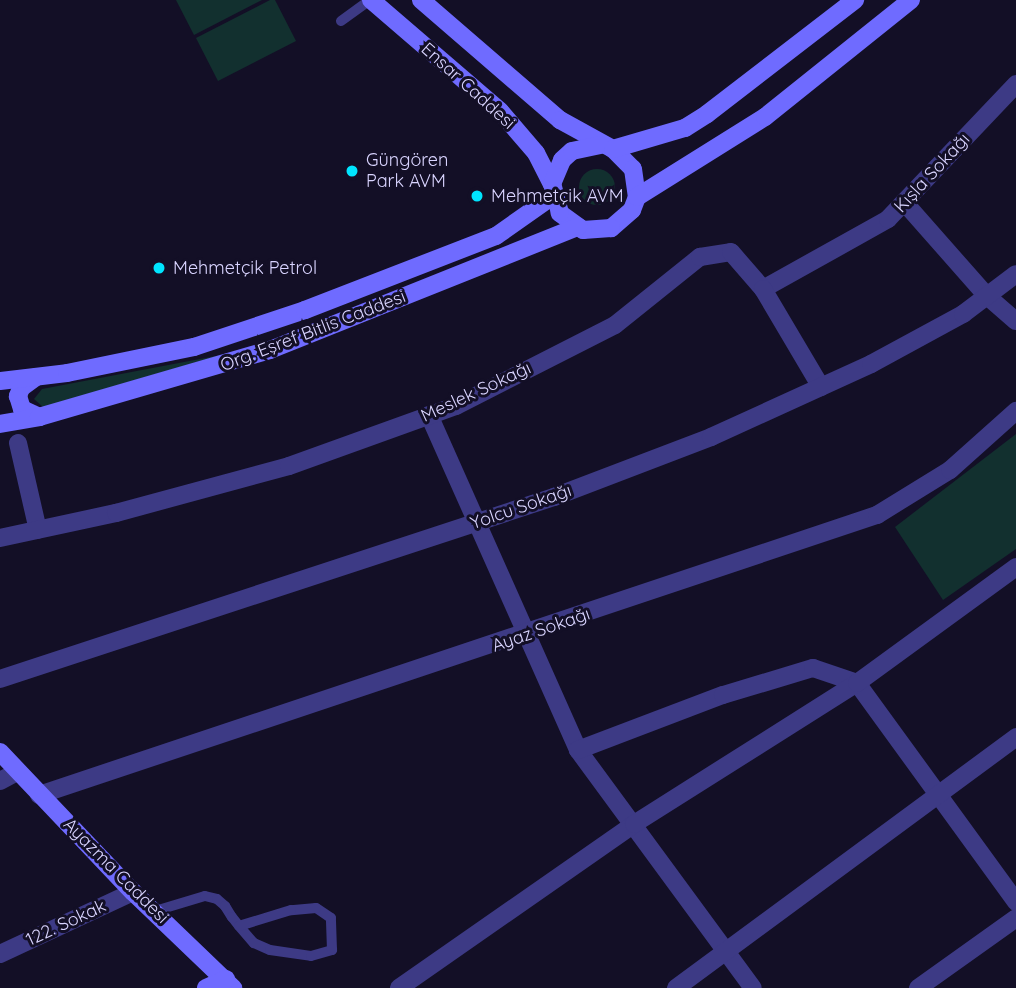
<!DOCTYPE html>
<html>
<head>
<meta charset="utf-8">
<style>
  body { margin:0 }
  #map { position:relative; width:1016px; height:988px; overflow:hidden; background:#130f26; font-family:Quicksand,sans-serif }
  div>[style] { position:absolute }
  .green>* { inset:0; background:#12302f }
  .round { border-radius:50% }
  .lane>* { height:10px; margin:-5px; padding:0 5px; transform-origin:5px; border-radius:5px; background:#3d3a85 }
  .street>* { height:18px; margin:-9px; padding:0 9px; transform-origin:9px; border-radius:9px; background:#3d3a85 }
  .secondary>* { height:18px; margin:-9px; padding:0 9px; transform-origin:9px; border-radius:9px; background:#6f6bff }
  .dots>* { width:19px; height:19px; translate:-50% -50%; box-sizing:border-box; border:4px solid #130f26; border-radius:50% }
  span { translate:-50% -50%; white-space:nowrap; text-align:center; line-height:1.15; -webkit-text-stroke:6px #130f26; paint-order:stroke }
  .street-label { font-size:18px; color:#d9d4ff }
  .poi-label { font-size:18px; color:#d9d4ff }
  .left { translate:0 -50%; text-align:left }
</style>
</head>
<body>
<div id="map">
  <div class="green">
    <i style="clip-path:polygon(176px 0,262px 0,194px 35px)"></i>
    <i style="clip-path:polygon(270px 0,275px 0,296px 41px,218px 81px,196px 38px)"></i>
    <i class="round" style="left:579px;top:169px;width:36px;height:36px"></i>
    <i style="clip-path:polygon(221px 355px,43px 407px,34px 399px,42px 389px)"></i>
    <i style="clip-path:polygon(1016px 434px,1016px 549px,943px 600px,895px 527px)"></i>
  </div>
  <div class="lane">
    <i style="left:341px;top:21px;width:36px;rotate:-36deg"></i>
    <i style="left:155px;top:911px;width:52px;rotate:-16.7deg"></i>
    <i style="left:205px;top:896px;width:12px;rotate:14deg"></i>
    <i style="left:217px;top:899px;width:11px;rotate:41deg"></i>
    <i style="left:225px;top:906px;width:13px;rotate:58deg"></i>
    <i style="left:232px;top:917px;width:11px;rotate:52deg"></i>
    <i style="left:239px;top:926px;width:23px;rotate:49deg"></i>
    <i style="left:254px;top:943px;width:17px;rotate:24deg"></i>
    <i style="left:270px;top:950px;width:41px;rotate:8.3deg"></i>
    <i style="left:311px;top:956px;width:22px;rotate:-16deg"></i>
    <i style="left:332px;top:950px;width:32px;rotate:-92deg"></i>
    <i style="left:331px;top:918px;width:18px;rotate:-146deg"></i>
    <i style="left:316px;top:908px;width:25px;rotate:175deg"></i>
    <i style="left:291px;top:910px;width:54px;rotate:162.9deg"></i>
  </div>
  <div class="street">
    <i style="left:904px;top:202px;width:125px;rotate:48.6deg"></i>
    <i style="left:987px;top:296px;width:38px;rotate:41deg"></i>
    <i style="left:763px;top:289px;width:143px;rotate:-29.2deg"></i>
    <i style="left:888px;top:219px;width:186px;rotate:-46.5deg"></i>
    <i style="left:429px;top:415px;width:367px;rotate:66deg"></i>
    <i style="left:578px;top:750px;width:295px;rotate:53.7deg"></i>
    <i style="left:18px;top:443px;width:89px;rotate:77.1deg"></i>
    <i style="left:0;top:538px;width:119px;rotate:-12.2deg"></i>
    <i style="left:116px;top:513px;width:179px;rotate:-15.2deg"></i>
    <i style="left:289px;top:466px;width:177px;rotate:-19.8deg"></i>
    <i style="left:456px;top:406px;width:178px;rotate:-27deg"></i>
    <i style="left:615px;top:325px;width:109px;rotate:-38.7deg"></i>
    <i style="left:700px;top:257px;width:31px;rotate:-9deg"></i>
    <i style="left:731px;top:252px;width:49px;rotate:49.1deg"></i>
    <i style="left:763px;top:289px;width:114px;rotate:59.4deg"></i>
    <i style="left:0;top:679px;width:583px;rotate:-18.19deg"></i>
    <i style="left:554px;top:497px;width:168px;rotate:-20.9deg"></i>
    <i style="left:711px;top:437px;width:176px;rotate:-24.5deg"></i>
    <i style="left:871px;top:364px;width:105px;rotate:-28.5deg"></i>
    <i style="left:963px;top:314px;width:66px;rotate:-37deg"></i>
    <i style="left:578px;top:750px;width:155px;rotate:-20.8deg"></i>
    <i style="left:723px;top:695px;width:94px;rotate:-16.7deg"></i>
    <i style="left:813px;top:668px;width:46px;rotate:18.8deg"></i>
    <i style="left:857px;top:683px;width:271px;rotate:54deg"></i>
    <i style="left:0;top:781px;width:19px;rotate:-28deg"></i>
    <i style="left:39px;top:795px;width:884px;rotate:-18.48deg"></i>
    <i style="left:877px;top:515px;width:86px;rotate:-31.7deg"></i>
    <i style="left:950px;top:470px;width:89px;rotate:-41.8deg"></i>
    <i style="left:0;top:954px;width:147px;rotate:-25deg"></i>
    <i style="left:399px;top:988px;width:287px;rotate:-34.9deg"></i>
    <i style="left:634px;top:824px;width:264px;rotate:-32.3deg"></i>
    <i style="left:857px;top:683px;width:197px;rotate:-36.1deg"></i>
    <i style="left:676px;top:988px;width:423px;rotate:-36.4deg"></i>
    <i style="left:918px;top:988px;width:120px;rotate:-35.5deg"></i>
  </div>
  <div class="secondary">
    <i style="left:371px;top:0;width:170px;rotate:40.7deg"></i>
    <i style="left:500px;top:111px;width:55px;rotate:49.4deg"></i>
    <i style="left:536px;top:153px;width:35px;rotate:63deg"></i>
    <i style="left:421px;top:0;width:184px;rotate:40.8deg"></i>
    <i style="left:560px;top:120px;width:60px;rotate:28.7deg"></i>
    <i style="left:613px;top:149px;width:28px;rotate:45deg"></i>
    <i style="left:633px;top:169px;width:28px;rotate:82deg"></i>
    <i style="left:637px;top:197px;width:14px;rotate:111deg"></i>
    <i style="left:632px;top:210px;width:28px;rotate:139deg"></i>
    <i style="left:611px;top:228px;width:28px;rotate:176deg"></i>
    <i style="left:583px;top:230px;width:29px;rotate:-144deg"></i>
    <i style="left:560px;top:213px;width:30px;rotate:-105deg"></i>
    <i style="left:552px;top:184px;width:26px;rotate:-67deg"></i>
    <i style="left:562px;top:160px;width:13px;rotate:-42deg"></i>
    <i style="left:572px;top:151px;width:29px;rotate:-12deg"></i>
    <i style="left:613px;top:149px;width:75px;rotate:-16.3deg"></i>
    <i style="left:685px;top:128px;width:26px;rotate:-32deg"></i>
    <i style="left:707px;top:114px;width:187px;rotate:-37.6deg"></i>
    <i style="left:637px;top:197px;width:151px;rotate:-32deg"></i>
    <i style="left:765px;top:117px;width:187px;rotate:-38.7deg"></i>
    <i style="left:36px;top:377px;width:19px;rotate:144deg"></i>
    <i style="left:21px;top:388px;width:9px;rotate:111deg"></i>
    <i style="left:18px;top:396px;width:14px;rotate:73deg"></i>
    <i style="left:22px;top:409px;width:19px;rotate:25deg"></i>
    <i style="left:0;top:381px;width:67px;rotate:-6.8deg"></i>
    <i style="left:67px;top:373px;width:130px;rotate:-11.6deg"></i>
    <i style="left:194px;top:347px;width:117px;rotate:-18.4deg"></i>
    <i style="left:305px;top:310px;width:205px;rotate:-21.2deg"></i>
    <i style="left:496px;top:236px;width:70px;rotate:-35.1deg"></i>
    <i style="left:0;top:424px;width:40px;rotate:-10deg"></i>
    <i style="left:39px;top:417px;width:241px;rotate:-16.2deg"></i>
    <i style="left:270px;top:350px;width:332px;rotate:-21.8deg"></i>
    <i style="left:0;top:752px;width:193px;rotate:46.5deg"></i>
    <i style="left:133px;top:892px;width:139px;rotate:43.8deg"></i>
    <i style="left:206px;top:988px;width:22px;rotate:-24deg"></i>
  </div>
  <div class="dots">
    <i style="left:352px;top:171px;background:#00e5ff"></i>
    <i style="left:477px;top:196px;background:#00e5ff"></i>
    <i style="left:159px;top:268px;background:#00e5ff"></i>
  </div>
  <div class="street-label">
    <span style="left:468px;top:86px;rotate:42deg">Ensar Caddesi</span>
    <span style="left:932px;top:173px;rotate:-47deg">Kışla Sokağı</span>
    <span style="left:313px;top:331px;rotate:-21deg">Org. Eşref Bitlis Caddesi</span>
    <span style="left:476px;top:392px;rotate:-25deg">Meslek Sokağı</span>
    <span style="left:521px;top:507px;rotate:-19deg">Yolcu Sokağı</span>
    <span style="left:541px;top:630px;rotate:-19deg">Ayaz Sokağı</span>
    <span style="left:116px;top:871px;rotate:45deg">Ayazma Caddesi</span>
    <span style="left:66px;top:923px;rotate:-25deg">122. Sokak</span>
  </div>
  <div class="poi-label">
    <span class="left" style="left:366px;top:171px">Güngören<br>Park AVM</span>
    <span class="left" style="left:491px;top:196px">Mehmetçik AVM</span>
    <span class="left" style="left:173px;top:268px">Mehmetçik Petrol</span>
  </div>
</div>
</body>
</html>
